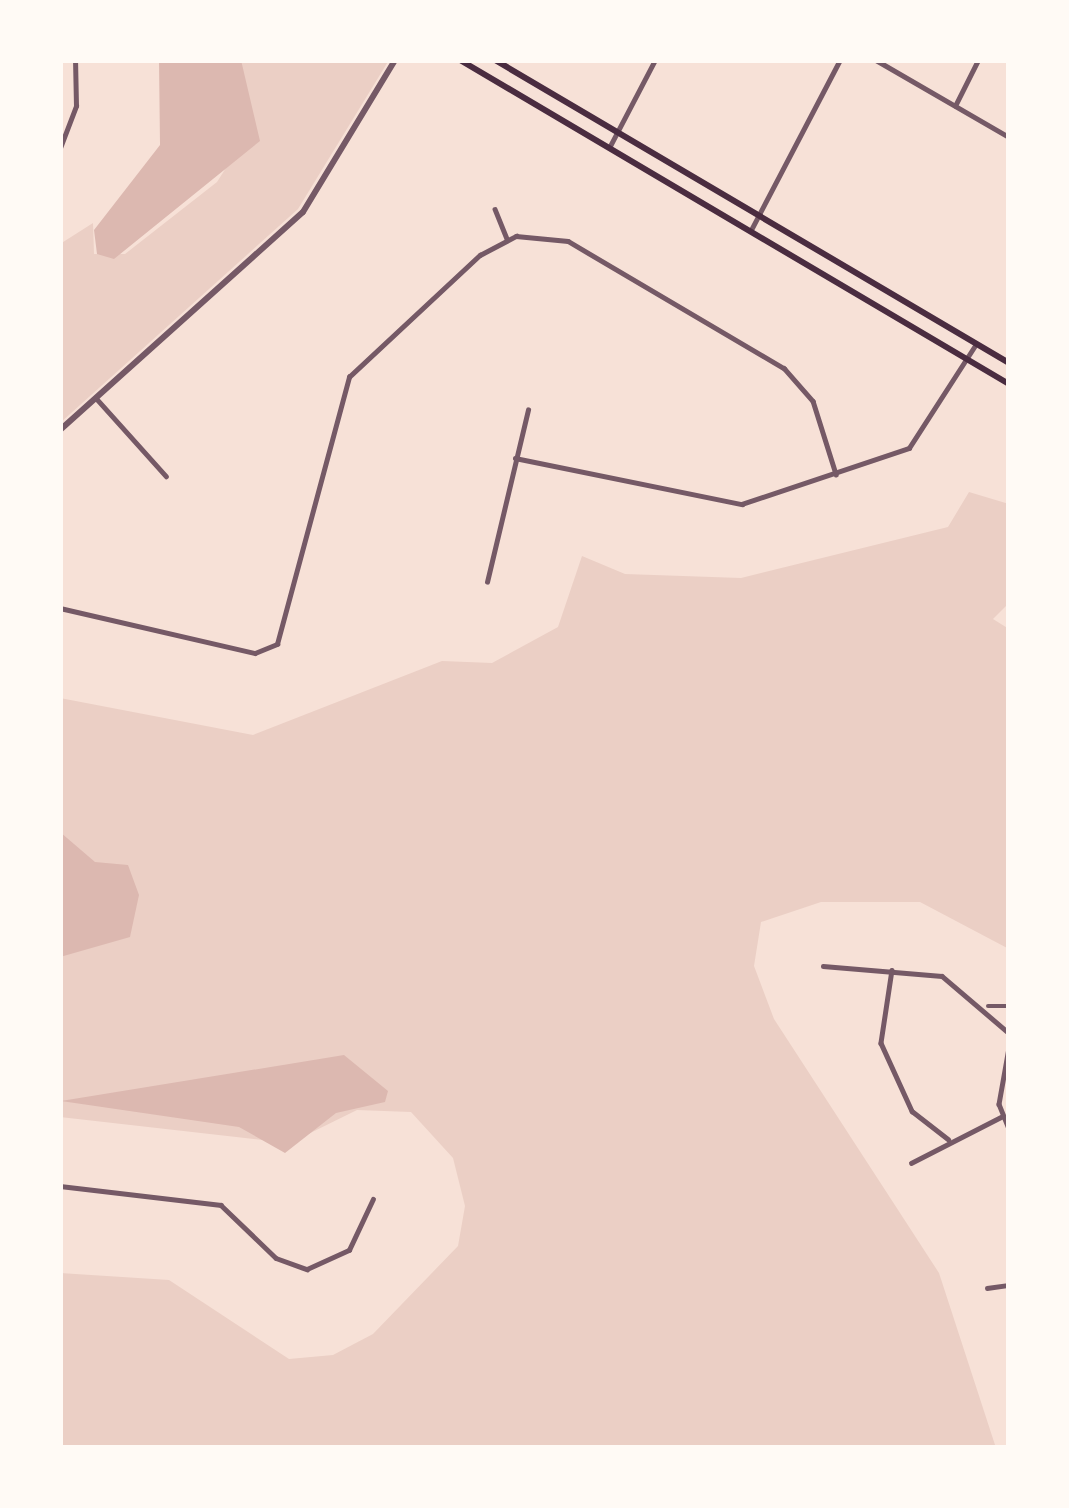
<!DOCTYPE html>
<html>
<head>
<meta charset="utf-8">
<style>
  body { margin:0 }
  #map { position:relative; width:1069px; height:1508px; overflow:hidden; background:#f7e1d7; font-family:"Sofia Sans Condensed",sans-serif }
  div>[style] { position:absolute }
  .green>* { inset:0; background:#ebcfc5 }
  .water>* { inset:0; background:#dcb8b0 }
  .minor>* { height:4.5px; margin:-2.25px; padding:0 2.25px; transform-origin:2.25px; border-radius:2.25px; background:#755966 }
  .tertiary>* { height:6px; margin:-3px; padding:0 3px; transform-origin:3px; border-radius:3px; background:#755966 }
  .secondary>* { height:6px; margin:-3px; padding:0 3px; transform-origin:3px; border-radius:3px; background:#4a2c40 }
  span { translate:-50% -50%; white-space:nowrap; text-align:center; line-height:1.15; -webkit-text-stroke:12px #fffaf5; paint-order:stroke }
  .frame { position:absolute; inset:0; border:63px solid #fffaf5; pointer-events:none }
</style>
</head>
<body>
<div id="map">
  <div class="green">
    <i style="clip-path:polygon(241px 60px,389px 60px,298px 209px,60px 423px,60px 244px,93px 223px,94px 254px,125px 254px,217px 182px,231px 160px)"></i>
    <i style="clip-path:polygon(969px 492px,1009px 504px,1009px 603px,993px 619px,1009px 629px,1009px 949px,920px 902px,821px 902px,761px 922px,754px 966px,774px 1019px,939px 1273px,996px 1448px,60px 1448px,60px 1273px,169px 1280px,289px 1359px,333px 1355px,373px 1334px,458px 1246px,465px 1206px,453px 1158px,411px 1112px,357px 1110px,290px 1143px,60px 1117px,60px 698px,253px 735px,442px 661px,492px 663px,558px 627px,582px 556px,625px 574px,741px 578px,948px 527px)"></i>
  </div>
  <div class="water">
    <i style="clip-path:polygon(159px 60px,241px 60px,260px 141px,114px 259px,97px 254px,94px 230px,160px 145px)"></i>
    <i style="clip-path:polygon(60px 832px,95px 862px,128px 865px,139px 895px,130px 937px,60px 957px)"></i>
    <i style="clip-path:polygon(344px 1055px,388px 1091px,385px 1102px,336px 1113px,285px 1153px,239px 1127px,61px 1101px)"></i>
  </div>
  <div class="minor">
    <i style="left:876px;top:60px;width:154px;rotate:30.1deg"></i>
    <i style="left:955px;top:106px;width:51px;rotate:-63.4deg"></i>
    <i style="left:60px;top:148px;width:45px;rotate:-69.1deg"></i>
    <i style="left:76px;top:106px;width:46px;rotate:-91.2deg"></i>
    <i style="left:609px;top:148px;width:99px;rotate:-62.4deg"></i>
    <i style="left:495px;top:209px;width:32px;rotate:68deg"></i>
    <i style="left:751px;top:230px;width:192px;rotate:-62.4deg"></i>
    <i style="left:96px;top:398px;width:105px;rotate:48.1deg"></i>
    <i style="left:515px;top:458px;width:232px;rotate:11.5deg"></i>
    <i style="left:742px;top:504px;width:176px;rotate:-18.5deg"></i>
    <i style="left:909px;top:448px;width:124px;rotate:-57.2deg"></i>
    <i style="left:487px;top:582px;width:177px;rotate:-76.6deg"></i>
    <i style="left:60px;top:608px;width:200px;rotate:13deg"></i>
    <i style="left:255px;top:653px;width:24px;rotate:-22deg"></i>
    <i style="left:277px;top:644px;width:277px;rotate:-74.9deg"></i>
    <i style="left:349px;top:377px;width:179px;rotate:-43deg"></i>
    <i style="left:480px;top:255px;width:41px;rotate:-27.8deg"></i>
    <i style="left:516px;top:236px;width:52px;rotate:5.5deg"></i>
    <i style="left:568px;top:241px;width:251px;rotate:30.5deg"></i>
    <i style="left:784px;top:368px;width:44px;rotate:48.7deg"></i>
    <i style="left:813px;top:401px;width:77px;rotate:72.5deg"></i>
    <i style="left:823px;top:966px;width:119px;rotate:4.8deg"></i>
    <i style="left:942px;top:976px;width:88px;rotate:40.4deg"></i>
    <i style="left:892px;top:970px;width:74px;rotate:98.6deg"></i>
    <i style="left:881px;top:1043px;width:75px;rotate:65.5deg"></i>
    <i style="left:912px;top:1111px;width:46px;rotate:37.9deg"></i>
    <i style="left:988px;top:1006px;width:21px"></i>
    <i style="left:1009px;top:1048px;width:57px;rotate:100.1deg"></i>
    <i style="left:999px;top:1104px;width:27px;rotate:68deg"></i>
    <i style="left:911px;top:1163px;width:101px;rotate:-27.1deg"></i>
    <i style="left:60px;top:1186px;width:162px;rotate:6.7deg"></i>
    <i style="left:221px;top:1205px;width:76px;rotate:43.9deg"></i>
    <i style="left:276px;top:1258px;width:33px;rotate:20deg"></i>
    <i style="left:307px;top:1269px;width:46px;rotate:-24.3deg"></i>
    <i style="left:349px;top:1250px;width:56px;rotate:-64.8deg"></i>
    <i style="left:987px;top:1288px;width:22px;rotate:-8deg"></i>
  </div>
  <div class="tertiary">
    <i style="left:60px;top:430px;width:326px;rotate:-41.9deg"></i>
    <i style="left:303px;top:212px;width:178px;rotate:-58.8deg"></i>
  </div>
  <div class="secondary">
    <i style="left:460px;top:60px;width:637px;rotate:30.55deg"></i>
    <i style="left:495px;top:60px;width:597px;rotate:30.52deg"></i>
  </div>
  <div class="frame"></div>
</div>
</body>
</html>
